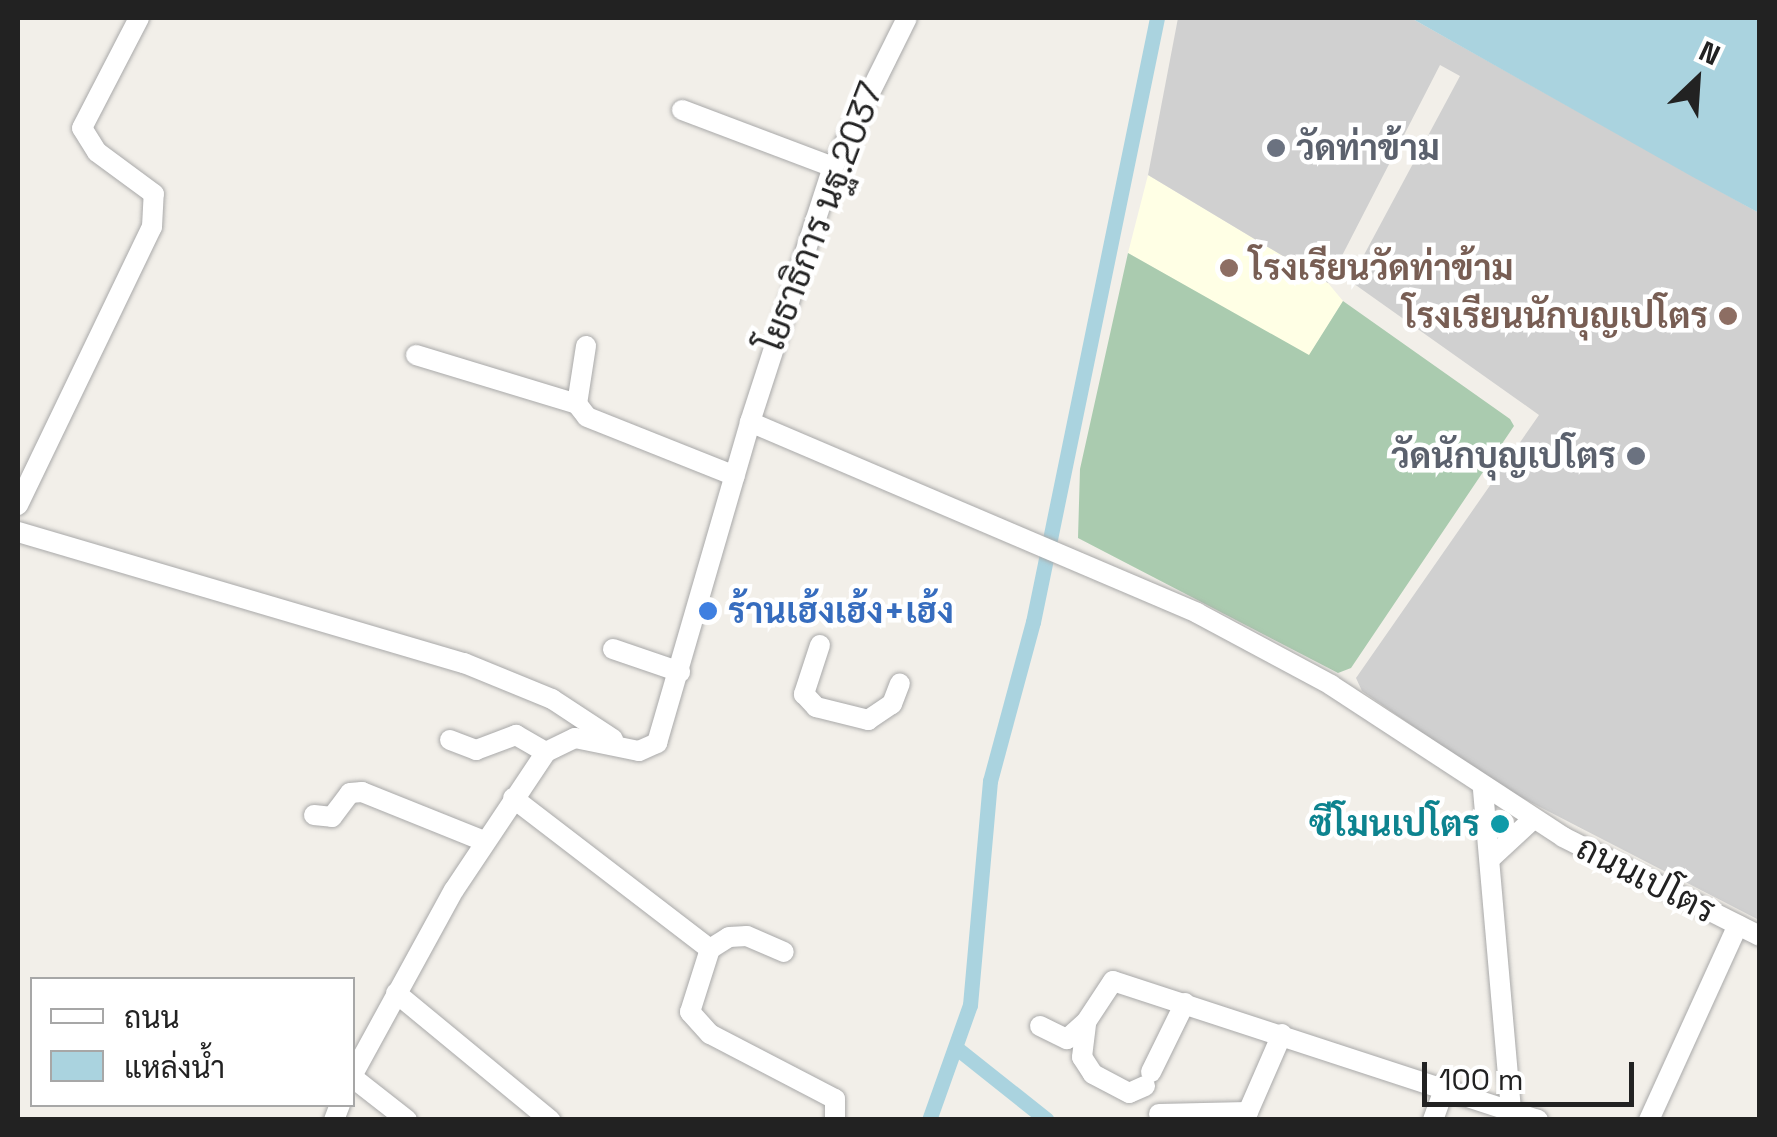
<!DOCTYPE html>
<html>
<head>
<meta charset="utf-8">
<style>
  body { margin:0 }
  #map { position:relative; width:1777px; height:1137px; overflow:hidden; background:#f2efe9; font-family:"Space Grotesk",Sarabun,sans-serif }
  div>[style] { position:absolute }
  .education>* { inset:0; background:#ffffe5 }
  .religious>* { inset:0; background:#d0d0d0 }
  .cemetery>* { inset:0; background:#aacbaf }
  .water>* { inset:0; background:#aad3df }
  .canal>* { height:15px; margin:-7.5px; padding:0 7.5px; transform-origin:7.5px; border-radius:7.5px; background:#aad3df }
  .roads { filter:drop-shadow(0 0 2px #a9a9a9) drop-shadow(0 0 2px #a9a9a9) }
  .minor>* { height:20px; margin:-10px; padding:0 10px; transform-origin:10px; border-radius:10px; background:#fff }
  .dots>* { width:28px; height:28px; translate:-50% -50%; box-sizing:border-box; border:5px solid #fff; border-radius:50% }
  span { translate:-50% -50%; white-space:nowrap; text-align:center; line-height:1.15; -webkit-text-stroke:9px #fff; paint-order:stroke }
  .worship-label { font-size:35px; color:#5b616d; font-weight:700 }
  .left { translate:0 -50%; text-align:left }
  .right { translate:-100% -50%; text-align:right }
  .street-label { font-size:35px; color:#222 }
  .education-label { font-size:35px; color:#785e54; font-weight:700 }
  .shop-label { font-size:35px; color:#366cbe; font-weight:700 }
  .culture-label { font-size:35px; color:#0d838f; font-weight:700 }
  .frame { position:absolute; inset:0; border:20px solid #222; pointer-events:none }
  .legend { position:absolute; left:30px; top:977px; width:325px; height:130px; box-sizing:border-box; background:#fff; border:2px solid #a7a7a7; margin:0; padding:12px 18px; list-style:none; font-size:30px; color:#222 }
  .legend li { display:flex; align-items:center; gap:20px; height:50px }
  .legend b { width:50px; border:2px solid #a7a7a7 }
  .north { position:absolute; left:1647px; top:30px; width:100px; height:100px; -webkit-text-stroke:8px #fff; paint-order:stroke; rotate:25deg; font-size:28px; font-weight:700; line-height:40px; text-align:center; color:#222 }
  .north::after { content:''; display:block; margin:auto; width:35px; height:45px; background:#222; clip-path:polygon(50% 0,100% 100%,50% 72%,0 100%) }
  .scale { position:absolute; left:1422px; top:1062px; width:212px; height:45px; box-sizing:border-box; border:5px solid #222; border-top:0; padding-left:12px; font-size:30px; line-height:35px; white-space:nowrap; color:#222; -webkit-text-stroke:8px #fff; paint-order:stroke }
</style>
</head>
<body>
<div id="map">
  <div class="education">
    <i style="clip-path:polygon(1148px 175px,1328px 283px,1343px 301px,1309px 356px,1128px 253px)"></i>
  </div>
  <div class="religious">
    <i style="clip-path:polygon(1178px 18px,1411px 18px,1759px 213px,1759px 920px,1501px 787px,1362px 691px,1356px 678px,1539px 415px,1350px 281px,1460px 76px,1440px 65px,1328px 283px,1148px 175px)"></i>
  </div>
  <div class="cemetery">
    <i style="clip-path:polygon(1128px 253px,1309px 355px,1343px 301px,1510px 419px,1514px 426px,1351px 668px,1338px 673px,1078px 538px,1080px 469px)"></i>
  </div>
  <div class="water">
    <i style="clip-path:polygon(1411px 18px,1759px 18px,1759px 213px,1691px 176px)"></i>
  </div>
  <div class="canal">
    <i style="left:959px;top:1050px;width:112px;rotate:38.5deg"></i>
    <i style="left:929px;top:1120px;width:122px;rotate:-70.4deg"></i>
    <i style="left:970px;top:1005px;width:225px;rotate:-84.9deg"></i>
    <i style="left:990px;top:781px;width:165px;rotate:-74.9deg"></i>
    <i style="left:1033px;top:622px;width:617px;rotate:-78.4deg"></i>
  </div>
  <div class="roads">
    <div class="minor">
      <i style="left:682px;top:110px;width:161px;rotate:20.7deg"></i>
      <i style="left:586px;top:346px;width:59px;rotate:98.8deg"></i>
      <i style="left:577px;top:404px;width:16px;rotate:52deg"></i>
      <i style="left:587px;top:417px;width:159px;rotate:21.7deg"></i>
      <i style="left:416px;top:355px;width:168px;rotate:16.9deg"></i>
      <i style="left:750px;top:422px;width:268px;rotate:-72deg"></i>
      <i style="left:833px;top:167px;width:166px;rotate:-63.6deg"></i>
      <i style="left:18px;top:505px;width:309px;rotate:-64.3deg"></i>
      <i style="left:152px;top:227px;width:33px;rotate:-87deg"></i>
      <i style="left:154px;top:194px;width:71px;rotate:-143.6deg"></i>
      <i style="left:97px;top:152px;width:28px;rotate:-122deg"></i>
      <i style="left:82px;top:128px;width:124px;rotate:-62.6deg"></i>
      <i style="left:18px;top:532px;width:465px;rotate:16.4deg"></i>
      <i style="left:464px;top:663px;width:95px;rotate:22.2deg"></i>
      <i style="left:552px;top:699px;width:73px;rotate:33.3deg"></i>
      <i style="left:820px;top:645px;width:52px;rotate:108.1deg"></i>
      <i style="left:804px;top:694px;width:18px;rotate:47deg"></i>
      <i style="left:816px;top:707px;width:54px;rotate:14deg"></i>
      <i style="left:868px;top:720px;width:29px;rotate:-34deg"></i>
      <i style="left:892px;top:704px;width:22px;rotate:-69deg"></i>
      <i style="left:613px;top:649px;width:71px;rotate:18.9deg"></i>
      <i style="left:450px;top:740px;width:28px;rotate:21deg"></i>
      <i style="left:476px;top:750px;width:43px;rotate:-20.6deg"></i>
      <i style="left:516px;top:735px;width:34px;rotate:30deg"></i>
      <i style="left:1483px;top:790px;width:331px;rotate:85deg"></i>
      <i style="left:513px;top:798px;width:248px;rotate:37.5deg"></i>
      <i style="left:710px;top:949px;width:66px;rotate:107.6deg"></i>
      <i style="left:690px;top:1012px;width:30px;rotate:48deg"></i>
      <i style="left:710px;top:1034px;width:141px;rotate:27.5deg"></i>
      <i style="left:835px;top:1099px;width:21px;rotate:90deg"></i>
      <i style="left:314px;top:815px;width:18px;rotate:6deg"></i>
      <i style="left:332px;top:817px;width:30px;rotate:-53deg"></i>
      <i style="left:350px;top:793px;width:12px;rotate:-5deg"></i>
      <i style="left:362px;top:792px;width:131px;rotate:21.9deg"></i>
      <i style="left:1490px;top:859px;width:59px;rotate:-42.9deg"></i>
      <i style="left:710px;top:949px;width:22px;rotate:-32deg"></i>
      <i style="left:729px;top:937px;width:18px;rotate:-3deg"></i>
      <i style="left:747px;top:936px;width:40px;rotate:23.4deg"></i>
      <i style="left:396px;top:993px;width:200px;rotate:39.5deg"></i>
      <i style="left:1040px;top:1026px;width:30px;rotate:26deg"></i>
      <i style="left:1067px;top:1039px;width:25px;rotate:-42deg"></i>
      <i style="left:1151px;top:1072px;width:77px;rotate:-63.8deg"></i>
      <i style="left:352px;top:1076px;width:212px;rotate:-61.3deg"></i>
      <i style="left:454px;top:890px;width:166px;rotate:-56.3deg"></i>
      <i style="left:546px;top:752px;width:32px;rotate:-26deg"></i>
      <i style="left:575px;top:738px;width:65px;rotate:11.5deg"></i>
      <i style="left:639px;top:751px;width:20px;rotate:-24deg"></i>
      <i style="left:657px;top:743px;width:334px;rotate:-73.8deg"></i>
      <i style="left:750px;top:422px;width:486px;rotate:23.1deg"></i>
      <i style="left:1197px;top:613px;width:152px;rotate:28.2deg"></i>
      <i style="left:1331px;top:685px;width:277px;rotate:33.2deg"></i>
      <i style="left:1563px;top:837px;width:220px;rotate:26.7deg"></i>
      <i style="left:352px;top:1077px;width:70px;rotate:38deg"></i>
      <i style="left:1145px;top:1086px;width:17px;rotate:156deg"></i>
      <i style="left:1129px;top:1093px;width:41px;rotate:-152.2deg"></i>
      <i style="left:1093px;top:1074px;width:20px;rotate:-123deg"></i>
      <i style="left:1082px;top:1057px;width:35px;rotate:-83deg"></i>
      <i style="left:1086px;top:1022px;width:49px;rotate:-56.6deg"></i>
      <i style="left:1113px;top:981px;width:447px;rotate:18.1deg"></i>
      <i style="left:1159px;top:1114px;width:89px;rotate:-1.3deg"></i>
      <i style="left:1248px;top:1112px;width:85px;rotate:-66.4deg"></i>
      <i style="left:334px;top:1120px;width:17px;rotate:-69deg"></i>
      <i style="left:1433px;top:1120px;width:32px;rotate:-70deg"></i>
      <i style="left:1649px;top:1120px;width:214px;rotate:-65.5deg"></i>
    </div>
  </div>
  <div class="dots">
    <i style="left:1276px;top:148px;background:#6b7280"></i>
    <i style="left:1229px;top:268px;background:#8d6e63"></i>
    <i style="left:1728px;top:316px;background:#8d6e63"></i>
    <i style="left:1636px;top:456px;background:#6b7280"></i>
    <i style="left:708px;top:611px;background:#3f7fe0"></i>
    <i style="left:1500px;top:824px;background:#0f9aa8"></i>
  </div>
  <div class="worship-label">
    <span class="left" style="left:1296px;top:148px">วัดท่าข้าม</span>
    <span class="right" style="left:1616px;top:456px">วัดนักบุญเปโตร</span>
  </div>
  <div class="street-label">
    <span style="left:821px;top:217px;rotate:-69deg">โยธาธิการ นฐ.2037</span>
    <span style="left:1646px;top:879px;rotate:27deg">ถนนเปโตร</span>
  </div>
  <div class="education-label">
    <span class="left" style="left:1249px;top:268px">โรงเรียนวัดท่าข้าม</span>
    <span class="right" style="left:1708px;top:316px">โรงเรียนนักบุญเปโตร</span>
  </div>
  <div class="shop-label">
    <span class="left" style="left:728px;top:611px">ร้านเฮ้งเฮ้ง+เฮ้ง</span>
  </div>
  <div class="culture-label">
    <span class="right" style="left:1480px;top:824px">ซีโมนเปโตร</span>
  </div>
  <div class="frame"></div>
  <ul class="legend">
  <li><b style="height:12px;background:#fff"></b>ถนน</li>
  <li><b style="height:28px;background:#aad3df"></b>แหล่งน้ำ</li>
  </ul>
  <div class="north">N</div>
  <div class="scale">100 m</div>
</div>
</body>
</html>
